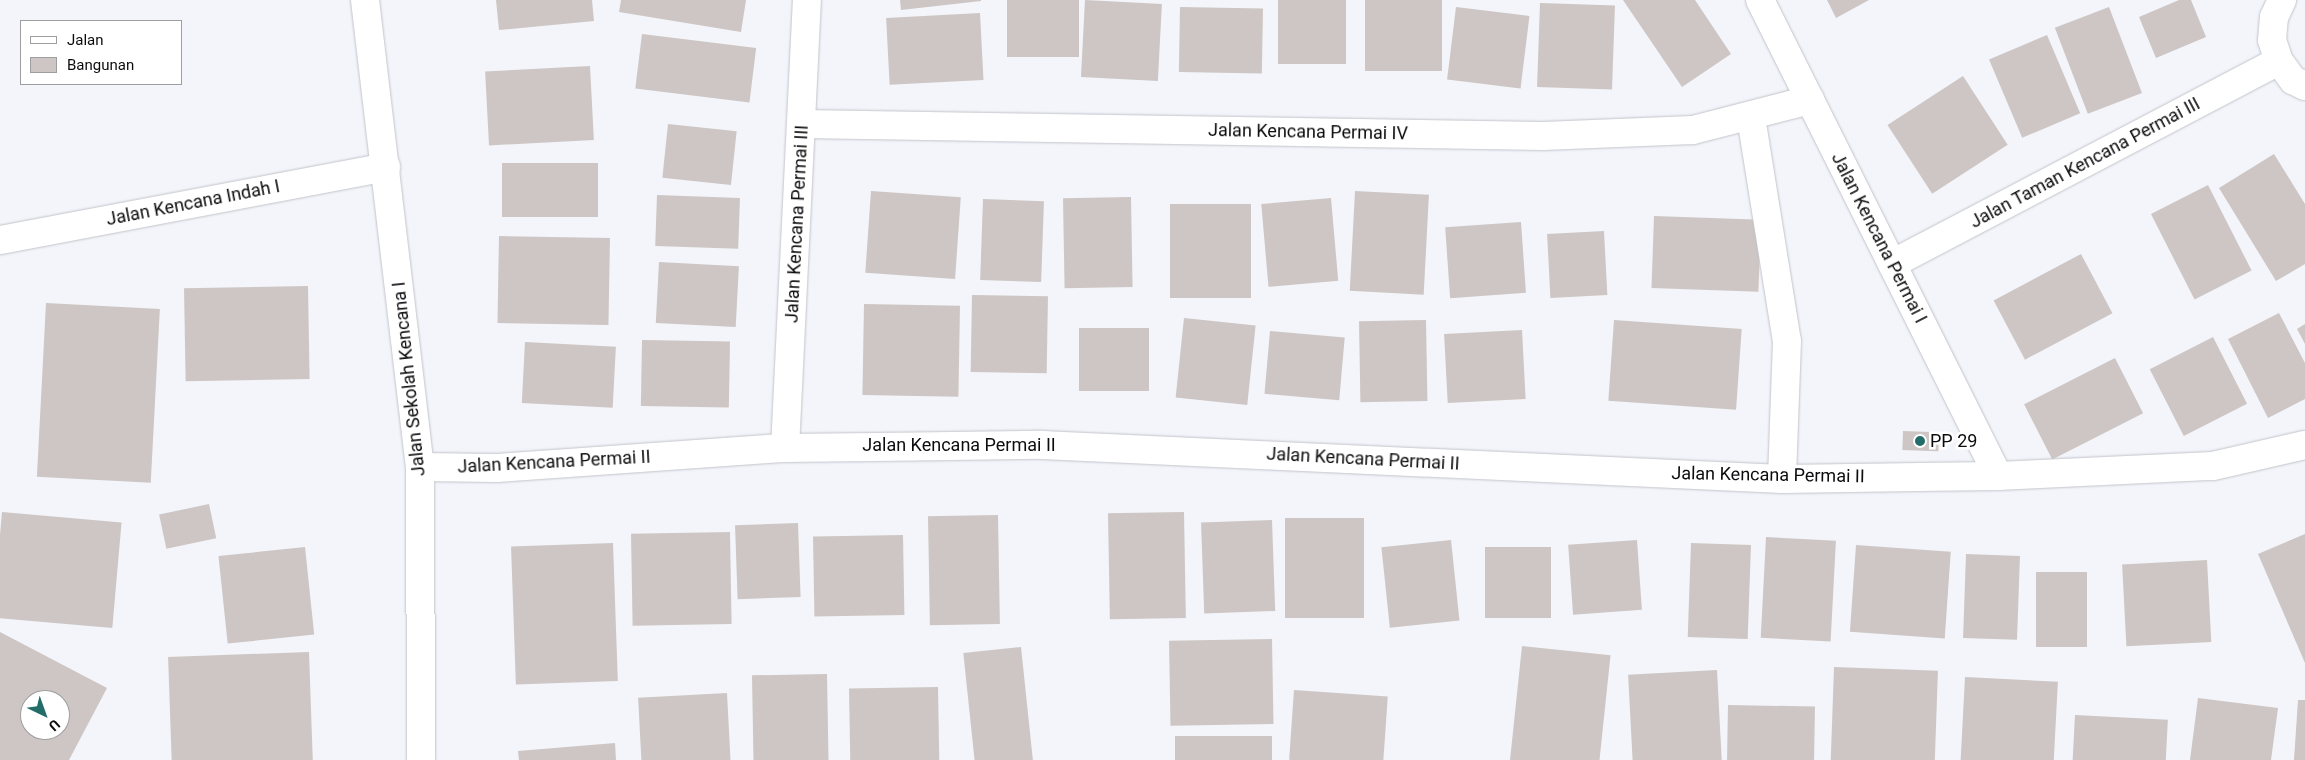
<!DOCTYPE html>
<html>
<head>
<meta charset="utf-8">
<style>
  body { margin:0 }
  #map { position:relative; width:2305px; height:760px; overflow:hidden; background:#f3f5fa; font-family:Roboto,sans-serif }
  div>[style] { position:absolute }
  .building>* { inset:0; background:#cdc6c4; transform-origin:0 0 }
  .roads { filter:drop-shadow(0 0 1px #c2c4ca) drop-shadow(0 0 1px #c2c4ca) }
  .minor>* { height:28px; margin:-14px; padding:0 14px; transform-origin:14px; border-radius:14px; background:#fff }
  .dots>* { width:14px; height:14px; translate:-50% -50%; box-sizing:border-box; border:2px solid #fff; border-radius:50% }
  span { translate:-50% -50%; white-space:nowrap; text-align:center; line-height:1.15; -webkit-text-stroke:5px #fff; paint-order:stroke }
  .street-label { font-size:18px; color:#0c0c0e }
  .poi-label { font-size:18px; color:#0c0c0e }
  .left { translate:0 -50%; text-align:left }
  .legend { position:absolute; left:20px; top:20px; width:162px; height:65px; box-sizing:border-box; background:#fff; border:1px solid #9e9e9f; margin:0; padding:6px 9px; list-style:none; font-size:15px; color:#0c0c0e }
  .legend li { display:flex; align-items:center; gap:10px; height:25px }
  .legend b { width:25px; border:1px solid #9e9e9f }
  .north { position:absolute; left:20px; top:690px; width:50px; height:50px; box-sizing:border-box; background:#fff; border:1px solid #9e9e9f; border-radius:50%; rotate:138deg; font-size:14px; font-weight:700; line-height:20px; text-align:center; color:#0c0c0e }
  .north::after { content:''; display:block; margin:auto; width:18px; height:22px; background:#226d69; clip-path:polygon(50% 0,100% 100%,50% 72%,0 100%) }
</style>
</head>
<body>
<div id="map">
  <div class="building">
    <i style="clip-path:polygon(496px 0,592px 0,594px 21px,499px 30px)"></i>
    <i style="clip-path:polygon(621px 0,746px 0,741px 32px,619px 12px)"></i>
    <i style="clip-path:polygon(900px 0,981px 0,981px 1px,901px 10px)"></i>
    <i style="left:1007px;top:0;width:72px;height:57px"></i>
    <i style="left:1085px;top:0;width:77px;height:77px;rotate:3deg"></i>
    <i style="left:1278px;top:0;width:68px;height:64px"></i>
    <i style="left:1365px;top:0;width:77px;height:71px"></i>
    <i style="clip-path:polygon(1623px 0,1695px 0,1731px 54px,1682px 87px)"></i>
    <i style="clip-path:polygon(1827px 0,1869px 0,1836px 18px)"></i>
    <i style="clip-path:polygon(2179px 0,2191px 0,2206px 37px,2156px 58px,2139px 17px)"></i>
    <i style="left:1540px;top:3px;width:75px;height:84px;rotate:2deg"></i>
    <i style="left:1180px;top:7px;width:83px;height:65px;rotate:1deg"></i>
    <i style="left:1456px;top:7px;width:74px;height:73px;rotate:7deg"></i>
    <i style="left:2109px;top:7px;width:92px;height:58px;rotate:69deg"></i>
    <i style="left:980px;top:13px;width:67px;height:94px;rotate:87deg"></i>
    <i style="left:642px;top:34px;width:115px;height:55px;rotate:7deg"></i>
    <i style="left:2047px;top:35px;width:85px;height:63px;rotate:67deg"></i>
    <i style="left:590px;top:66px;width:74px;height:105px;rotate:87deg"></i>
    <i style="left:1963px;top:76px;width:82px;height:90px;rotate:57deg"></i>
    <i style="left:668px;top:124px;width:69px;height:54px;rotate:6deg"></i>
    <i style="clip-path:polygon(2274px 154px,2305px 204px,2305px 264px,2276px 281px,2219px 188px)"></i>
    <i style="left:598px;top:163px;width:54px;height:96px;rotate:90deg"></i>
    <i style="left:2208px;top:185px;width:96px;height:64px;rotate:63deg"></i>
    <i style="left:871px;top:191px;width:90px;height:82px;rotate:4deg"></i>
    <i style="left:1355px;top:191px;width:74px;height:100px;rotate:3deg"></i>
    <i style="left:657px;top:195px;width:83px;height:51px;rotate:2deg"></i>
    <i style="left:1131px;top:197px;width:90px;height:68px;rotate:89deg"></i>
    <i style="left:1331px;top:198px;width:83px;height:70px;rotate:85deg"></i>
    <i style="left:983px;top:199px;width:61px;height:81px;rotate:2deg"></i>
    <i style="left:1170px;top:204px;width:81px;height:94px"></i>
    <i style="left:1654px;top:216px;width:107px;height:72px;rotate:2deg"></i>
    <i style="left:1521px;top:222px;width:71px;height:76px;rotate:86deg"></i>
    <i style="left:1604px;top:231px;width:64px;height:57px;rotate:87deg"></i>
    <i style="left:499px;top:236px;width:111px;height:87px;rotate:1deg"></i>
    <i style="left:2081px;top:254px;width:67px;height:99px;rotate:62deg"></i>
    <i style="left:659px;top:262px;width:80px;height:61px;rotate:3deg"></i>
    <i style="left:308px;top:286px;width:93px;height:124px;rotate:89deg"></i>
    <i style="left:972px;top:295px;width:76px;height:77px;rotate:1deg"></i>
    <i style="left:46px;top:303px;width:114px;height:174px;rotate:3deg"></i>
    <i style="left:864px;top:304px;width:96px;height:91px;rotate:1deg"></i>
    <i style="clip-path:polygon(2279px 313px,2305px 363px,2305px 399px,2268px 418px,2228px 339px)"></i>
    <i style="left:1184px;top:318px;width:72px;height:80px;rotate:6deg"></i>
    <i style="left:1426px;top:320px;width:81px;height:67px;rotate:89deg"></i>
    <i style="left:1614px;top:320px;width:128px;height:81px;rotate:4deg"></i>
    <i style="clip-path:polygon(2305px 324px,2305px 344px,2297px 329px)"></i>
    <i style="left:1079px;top:328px;width:70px;height:63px"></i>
    <i style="left:1522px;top:330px;width:69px;height:78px;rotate:87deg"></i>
    <i style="left:1270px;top:331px;width:75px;height:63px;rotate:5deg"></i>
    <i style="left:2213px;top:337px;width:75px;height:71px;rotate:63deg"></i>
    <i style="left:642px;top:340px;width:88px;height:66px;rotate:1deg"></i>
    <i style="left:525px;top:342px;width:91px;height:61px;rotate:3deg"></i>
    <i style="left:2115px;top:358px;width:62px;height:102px;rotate:63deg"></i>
    <i style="left:1903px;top:431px;width:36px;height:19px;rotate:2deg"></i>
    <i style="left:209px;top:504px;width:35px;height:51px;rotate:78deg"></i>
    <i style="left:2px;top:512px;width:120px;height:106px;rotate:5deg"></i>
    <i style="left:1184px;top:512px;width:106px;height:76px;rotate:89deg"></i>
    <i style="left:998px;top:515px;width:109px;height:70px;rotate:89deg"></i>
    <i style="left:1285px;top:518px;width:79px;height:100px"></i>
    <i style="left:1272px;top:520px;width:91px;height:71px;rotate:88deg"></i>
    <i style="left:798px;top:523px;width:74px;height:63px;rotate:88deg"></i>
    <i style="left:730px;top:532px;width:92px;height:99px;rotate:89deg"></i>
    <i style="clip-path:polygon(2305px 534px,2305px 663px,2258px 554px)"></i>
    <i style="left:903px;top:535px;width:80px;height:90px;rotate:89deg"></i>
    <i style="left:1766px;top:537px;width:70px;height:101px;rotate:3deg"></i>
    <i style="left:1451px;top:540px;width:81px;height:70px;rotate:84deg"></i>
    <i style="left:1637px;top:540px;width:70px;height:69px;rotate:86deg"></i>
    <i style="left:613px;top:543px;width:138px;height:102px;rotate:88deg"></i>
    <i style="left:1691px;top:543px;width:60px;height:94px;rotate:2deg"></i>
    <i style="left:1856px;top:545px;width:95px;height:87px;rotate:4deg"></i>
    <i style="left:305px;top:547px;width:88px;height:87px;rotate:84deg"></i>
    <i style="left:1551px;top:547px;width:71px;height:66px;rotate:90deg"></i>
    <i style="left:1966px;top:554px;width:54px;height:84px;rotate:2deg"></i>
    <i style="left:2207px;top:560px;width:82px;height:85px;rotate:87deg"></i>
    <i style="left:2087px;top:572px;width:75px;height:51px;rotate:90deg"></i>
    <i style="clip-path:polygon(evenodd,0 632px,107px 688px,69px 760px,0 760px,0 632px,30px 700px,60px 700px,60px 730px,30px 730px,30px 700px)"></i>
    <i style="left:1272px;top:639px;width:85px;height:103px;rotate:89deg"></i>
    <i style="left:1522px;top:646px;width:89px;height:115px;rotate:6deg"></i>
    <i style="left:1021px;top:647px;width:114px;height:58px;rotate:84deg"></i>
    <i style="left:309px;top:652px;width:108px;height:141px;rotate:88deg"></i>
    <i style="left:1834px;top:667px;width:104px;height:93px;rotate:2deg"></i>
    <i style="left:1717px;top:670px;width:90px;height:89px;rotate:87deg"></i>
    <i style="left:827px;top:674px;width:86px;height:75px;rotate:89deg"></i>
    <i style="left:1965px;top:677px;width:93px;height:83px;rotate:3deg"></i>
    <i style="left:938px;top:687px;width:73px;height:89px;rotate:89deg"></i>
    <i style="left:1294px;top:690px;width:94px;height:70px;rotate:4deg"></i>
    <i style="left:727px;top:693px;width:67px;height:89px;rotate:87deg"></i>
    <i style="clip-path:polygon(2198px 698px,2278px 708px,2271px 760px,2190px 760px)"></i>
    <i style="clip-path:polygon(2298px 700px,2305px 700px,2305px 760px,2294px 760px)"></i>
    <i style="left:1728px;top:705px;width:87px;height:55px;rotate:1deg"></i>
    <i style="left:2075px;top:715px;width:93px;height:45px;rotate:3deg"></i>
    <i style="left:1175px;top:736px;width:97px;height:24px"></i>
    <i style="clip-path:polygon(615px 743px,616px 760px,519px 760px,518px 751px)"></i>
  </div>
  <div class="roads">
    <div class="minor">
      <i style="left:365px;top:0;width:470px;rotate:83.3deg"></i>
      <i style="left:420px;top:467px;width:293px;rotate:89.8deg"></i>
      <i style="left:1760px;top:0;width:532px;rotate:63.43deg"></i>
      <i style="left:2282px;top:0;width:19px;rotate:115deg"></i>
      <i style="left:2274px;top:17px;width:23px;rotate:95deg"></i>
      <i style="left:2272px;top:40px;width:22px;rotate:72deg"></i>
      <i style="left:2279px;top:61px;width:24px;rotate:54deg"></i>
      <i style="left:2293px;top:80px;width:13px;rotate:27deg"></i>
      <i style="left:1751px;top:117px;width:227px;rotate:80.9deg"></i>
      <i style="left:1787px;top:341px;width:138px;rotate:92.1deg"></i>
      <i style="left:802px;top:124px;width:741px;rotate:0.93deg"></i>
      <i style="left:1543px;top:136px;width:150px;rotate:-2.3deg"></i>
      <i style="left:1693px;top:130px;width:121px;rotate:-14.4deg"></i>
      <i style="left:0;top:240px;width:393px;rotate:-10.7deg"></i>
      <i style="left:1892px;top:264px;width:437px;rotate:-27.7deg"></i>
      <i style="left:785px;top:448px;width:449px;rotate:-87.2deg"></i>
      <i style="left:420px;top:467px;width:77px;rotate:0.7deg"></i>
      <i style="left:497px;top:468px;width:289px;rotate:-4deg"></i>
      <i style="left:785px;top:448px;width:257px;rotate:-0.7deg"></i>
      <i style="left:1042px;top:445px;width:741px;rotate:2.63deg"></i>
      <i style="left:1782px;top:479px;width:216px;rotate:-0.8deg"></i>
      <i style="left:1998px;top:476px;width:215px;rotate:-2.7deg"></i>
      <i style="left:2213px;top:466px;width:94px;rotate:-12.9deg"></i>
    </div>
  </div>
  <div class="dots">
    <i style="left:1920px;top:441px;background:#226d69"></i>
  </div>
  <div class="street-label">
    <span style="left:1308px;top:132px;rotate:1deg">Jalan Kencana Permai IV</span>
    <span style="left:2085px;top:163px;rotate:-28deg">Jalan Taman Kencana Permai III</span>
    <span style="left:193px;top:203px;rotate:-11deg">Jalan Kencana Indah I</span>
    <span style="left:797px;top:224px;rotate:-87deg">Jalan Kencana Permai III</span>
    <span style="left:1879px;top:238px;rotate:63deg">Jalan Kencana Permai I</span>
    <span style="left:409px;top:379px;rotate:-96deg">Jalan Sekolah Kencana I</span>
    <span style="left:959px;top:445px">Jalan Kencana Permai II</span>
    <span style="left:1363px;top:459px;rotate:3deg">Jalan Kencana Permai II</span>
    <span style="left:554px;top:462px;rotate:-3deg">Jalan Kencana Permai II</span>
    <span style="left:1768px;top:475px;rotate:1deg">Jalan Kencana Permai II</span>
  </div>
  <div class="poi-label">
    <span class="left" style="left:1930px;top:441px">PP 29</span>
  </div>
  <ul class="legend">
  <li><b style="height:6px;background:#fff"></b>Jalan</li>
  <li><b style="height:14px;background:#cdc6c4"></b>Bangunan</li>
  </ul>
  <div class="north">U</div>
</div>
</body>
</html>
